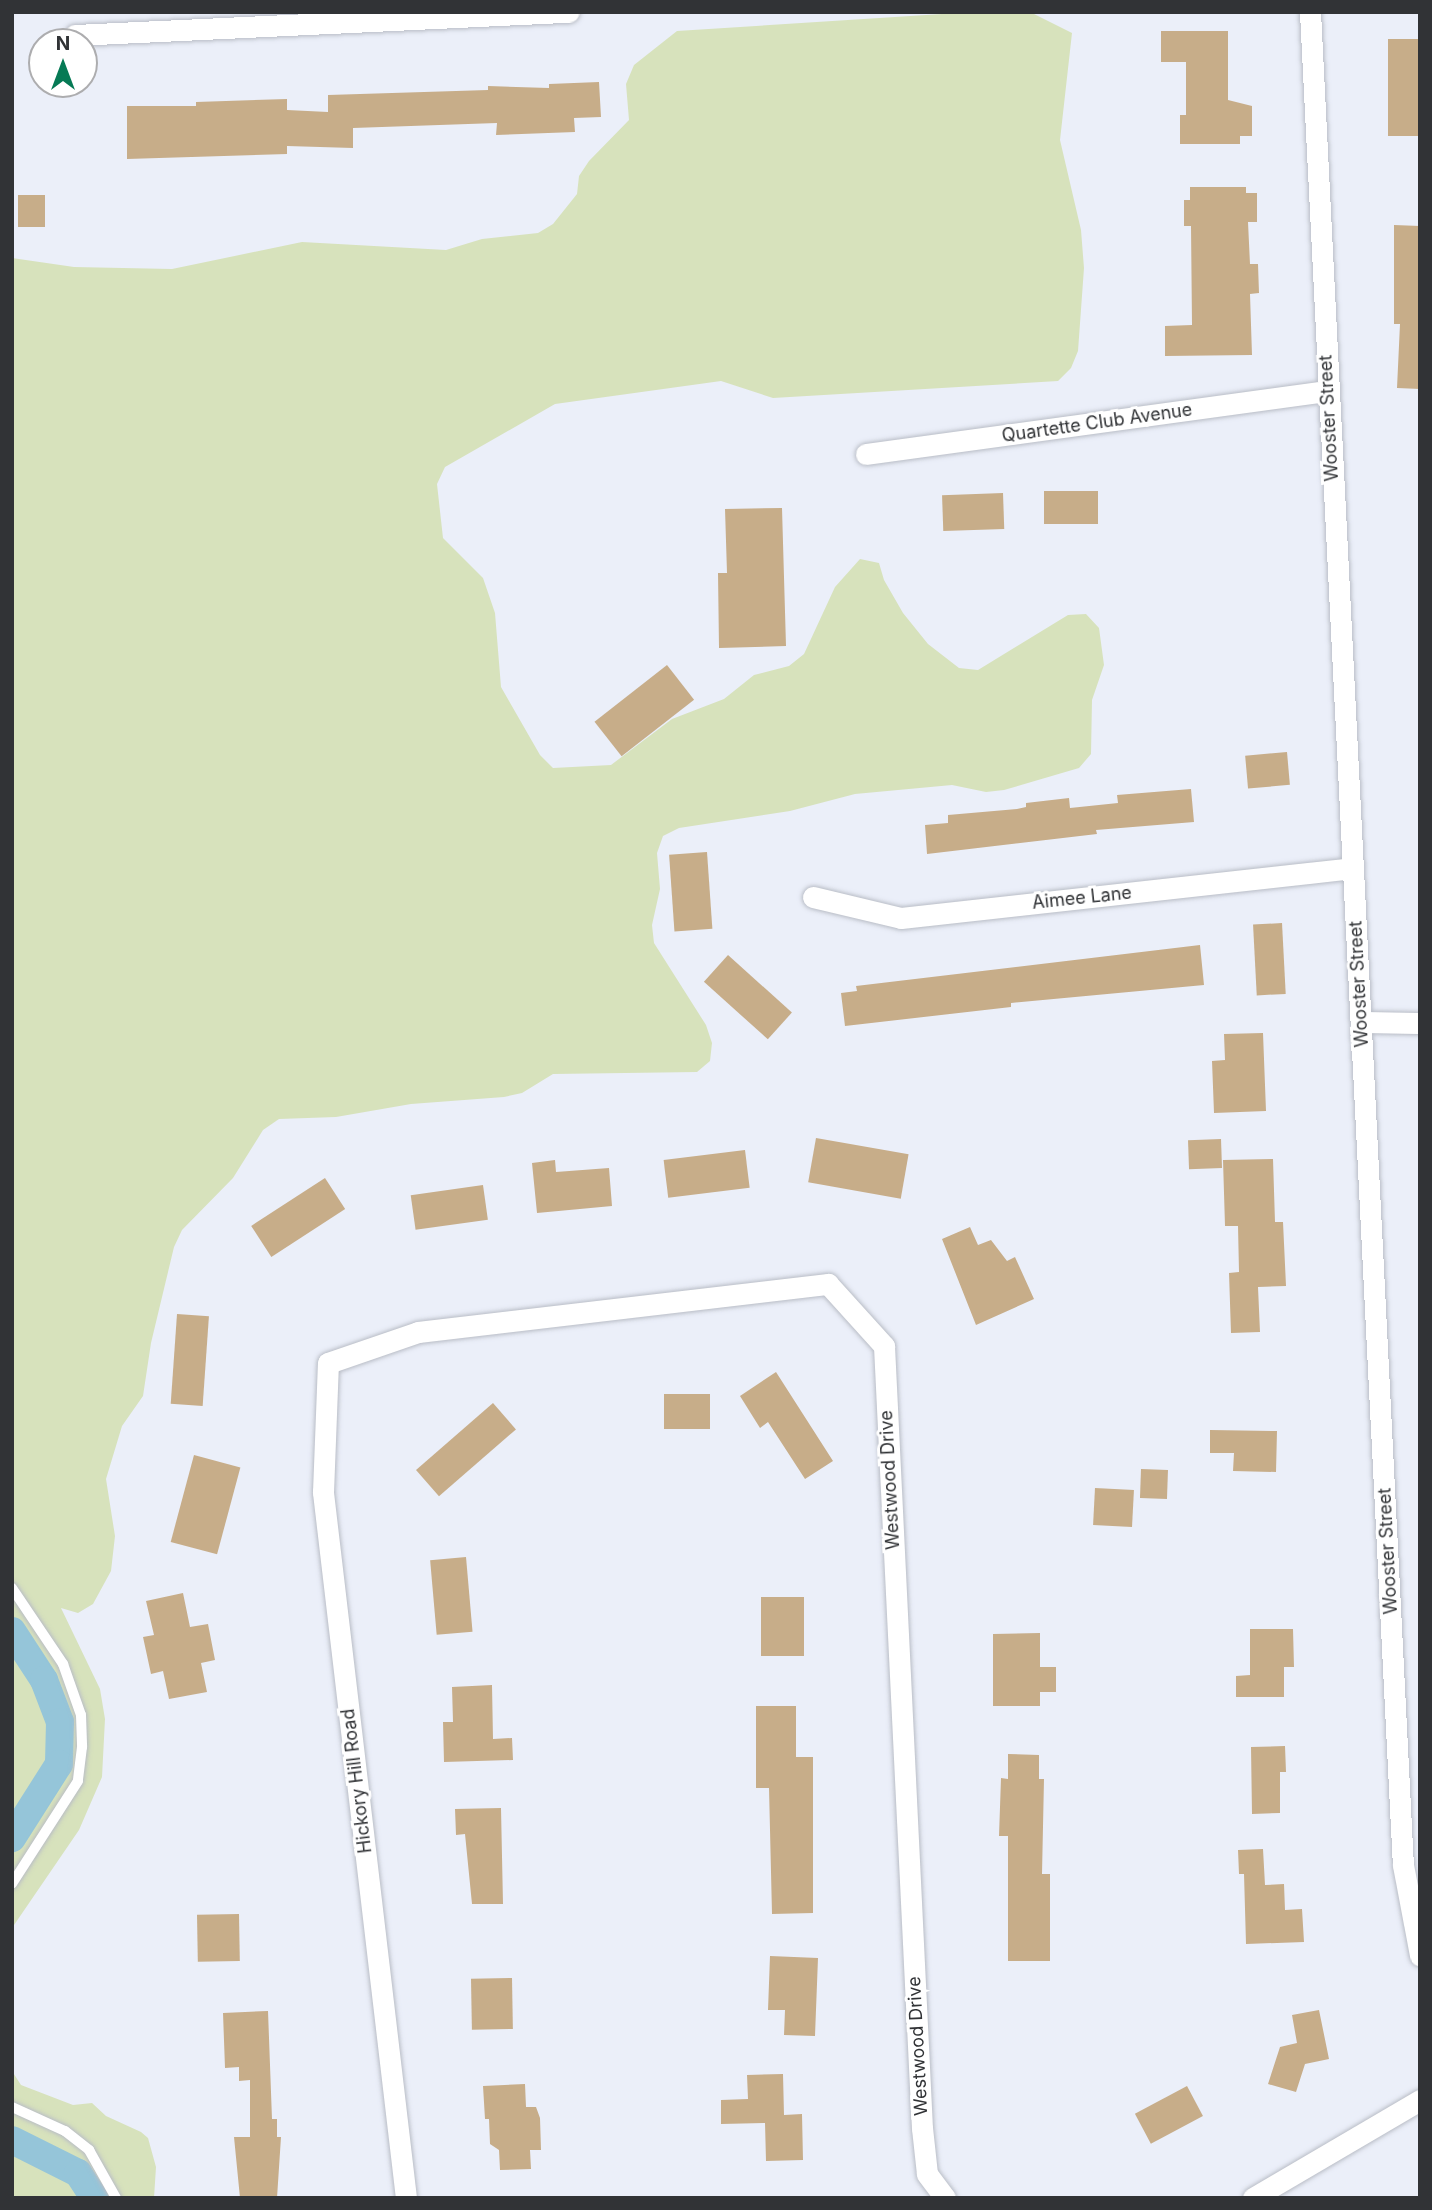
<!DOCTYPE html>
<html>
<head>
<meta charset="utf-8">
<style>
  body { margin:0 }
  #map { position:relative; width:1432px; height:2210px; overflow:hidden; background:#ebeff9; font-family:Inter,sans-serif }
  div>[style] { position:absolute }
  .green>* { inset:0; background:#d7e2bc }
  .canal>* { height:28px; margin:-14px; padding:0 14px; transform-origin:14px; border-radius:14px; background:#95c5d9 }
  .building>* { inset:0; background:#c7ad89; transform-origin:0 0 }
  .roads { filter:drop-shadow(0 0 2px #b9bdc6) drop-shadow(0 0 2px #b9bdc6) }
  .service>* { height:10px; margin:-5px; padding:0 5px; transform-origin:5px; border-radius:5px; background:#fff }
  .minor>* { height:21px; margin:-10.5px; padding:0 10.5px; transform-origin:10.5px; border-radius:10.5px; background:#fff }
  span { translate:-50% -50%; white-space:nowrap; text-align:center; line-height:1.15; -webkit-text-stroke:6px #fff; paint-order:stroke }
  .street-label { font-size:18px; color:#313336 }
  .frame { position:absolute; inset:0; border:14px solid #313336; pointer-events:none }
  .north { position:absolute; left:28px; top:28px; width:70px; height:70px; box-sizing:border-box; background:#fff; border:2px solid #adadaf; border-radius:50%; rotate:0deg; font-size:19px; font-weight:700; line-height:28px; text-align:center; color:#313336 }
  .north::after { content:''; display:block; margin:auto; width:24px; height:32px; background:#067a55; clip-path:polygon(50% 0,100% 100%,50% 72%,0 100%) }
</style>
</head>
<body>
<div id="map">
  <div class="green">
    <i style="clip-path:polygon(973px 12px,1030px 12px,1072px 33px,1060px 140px,1081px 230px,1084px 268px,1078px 351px,1071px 368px,1058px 381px,773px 398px,721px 381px,555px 404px,445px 467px,437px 484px,443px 538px,483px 578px,495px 613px,501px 687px,540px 755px,553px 768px,611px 765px,672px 719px,724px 699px,754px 675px,789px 666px,804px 654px,835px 587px,860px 559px,879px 563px,884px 580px,903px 613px,928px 644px,959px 668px,978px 670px,1068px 615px,1086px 614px,1099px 628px,1104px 665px,1092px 700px,1091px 754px,1079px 768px,1004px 790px,986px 792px,952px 785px,855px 794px,790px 811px,679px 828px,663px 836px,657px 853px,660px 889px,652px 925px,654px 943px,706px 1025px,712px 1043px,710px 1061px,697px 1072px,553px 1074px,522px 1093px,504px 1097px,411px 1104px,336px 1117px,279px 1119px,263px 1130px,233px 1178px,182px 1230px,174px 1247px,151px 1343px,143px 1396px,122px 1426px,106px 1479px,115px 1536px,111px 1571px,93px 1604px,78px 1613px,61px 1608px,100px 1689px,105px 1719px,102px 1777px,79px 1830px,12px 1928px,12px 258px,74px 267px,172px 269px,302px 242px,446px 250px,482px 239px,538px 233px,553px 224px,577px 194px,579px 176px,589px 161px,629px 120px,626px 84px,634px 65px,677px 31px)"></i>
    <i style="clip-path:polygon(12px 2071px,21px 2085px,73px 2105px,92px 2103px,106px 2116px,141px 2132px,148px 2138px,156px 2167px,154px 2198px,12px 2198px)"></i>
  </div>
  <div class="canal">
    <i style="left:12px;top:1631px;width:59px;rotate:56.9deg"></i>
    <i style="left:44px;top:1680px;width:45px;rotate:69.1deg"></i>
    <i style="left:60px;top:1722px;width:42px;rotate:91.4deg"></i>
    <i style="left:59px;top:1764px;width:88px;rotate:122.4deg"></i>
    <i style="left:12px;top:2140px;width:74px;rotate:26.6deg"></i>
    <i style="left:78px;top:2173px;width:30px;rotate:57deg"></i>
  </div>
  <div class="building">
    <i style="clip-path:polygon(1161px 31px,1228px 31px,1228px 100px,1252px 106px,1252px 136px,1240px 136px,1240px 144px,1180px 144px,1180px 115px,1186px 115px,1186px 62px,1161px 62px)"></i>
    <i style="left:1388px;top:39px;width:32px;height:97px"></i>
    <i style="clip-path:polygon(599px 82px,601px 117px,574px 118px,575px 132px,496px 135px,497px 123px,353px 128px,353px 148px,287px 146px,287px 154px,127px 159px,127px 106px,196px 106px,196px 102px,287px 99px,287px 110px,328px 112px,328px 95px,488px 90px,488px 86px,549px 88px,549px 84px)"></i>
    <i style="clip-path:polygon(1190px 187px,1246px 187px,1246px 193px,1257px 193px,1257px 222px,1248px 222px,1250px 264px,1258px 264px,1259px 293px,1250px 294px,1252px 355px,1165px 356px,1165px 326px,1192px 325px,1191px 226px,1184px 226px,1184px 200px,1190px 200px)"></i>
    <i style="left:18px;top:195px;width:27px;height:32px"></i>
    <i style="clip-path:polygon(1394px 225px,1420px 226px,1420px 389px,1397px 388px,1400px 324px,1394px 324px)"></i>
    <i style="left:1044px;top:491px;width:54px;height:33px"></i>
    <i style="left:1003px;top:493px;width:36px;height:61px;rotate:88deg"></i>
    <i style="clip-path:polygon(782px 508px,786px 646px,719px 648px,718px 573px,727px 573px,725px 509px)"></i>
    <i style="left:667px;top:665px;width:44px;height:92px;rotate:52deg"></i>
    <i style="left:1287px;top:752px;width:33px;height:42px;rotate:85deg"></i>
    <i style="clip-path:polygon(1191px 789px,1194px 822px,1096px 830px,1097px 834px,927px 854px,925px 825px,948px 823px,948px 815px,1017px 809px,1026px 807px,1026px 803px,1069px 798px,1070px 808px,1118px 803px,1117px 795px)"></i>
    <i style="left:707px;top:852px;width:77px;height:38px;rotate:86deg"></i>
    <i style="left:1282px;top:923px;width:71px;height:29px;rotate:87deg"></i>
    <i style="clip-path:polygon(1200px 945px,1204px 985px,1011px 1003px,1011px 1007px,845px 1026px,841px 993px,857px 991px,856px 986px)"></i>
    <i style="left:728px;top:955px;width:86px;height:36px;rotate:42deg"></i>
    <i style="clip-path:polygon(1263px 1033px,1266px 1111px,1214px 1113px,1212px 1061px,1225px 1060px,1224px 1034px)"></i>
    <i style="left:816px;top:1138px;width:94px;height:45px;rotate:10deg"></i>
    <i style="left:1221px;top:1139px;width:29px;height:33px;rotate:88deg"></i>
    <i style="left:745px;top:1150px;width:38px;height:82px;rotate:83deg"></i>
    <i style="clip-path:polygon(1273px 1159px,1275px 1222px,1283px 1222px,1286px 1286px,1258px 1287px,1260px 1332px,1231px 1333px,1229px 1273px,1239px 1272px,1238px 1226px,1225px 1226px,1223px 1160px)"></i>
    <i style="clip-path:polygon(555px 1160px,556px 1172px,609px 1168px,612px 1206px,537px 1213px,532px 1163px)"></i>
    <i style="left:325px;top:1178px;width:37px;height:88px;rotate:57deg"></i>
    <i style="left:483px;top:1185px;width:35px;height:73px;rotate:82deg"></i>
    <i style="clip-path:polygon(970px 1227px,978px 1245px,991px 1240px,1007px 1261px,1015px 1257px,1034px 1299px,976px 1325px,942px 1239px)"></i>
    <i style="left:177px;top:1314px;width:32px;height:90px;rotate:4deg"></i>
    <i style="clip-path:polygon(776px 1372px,833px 1461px,805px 1479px,768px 1422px,760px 1428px,740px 1396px)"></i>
    <i style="left:664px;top:1394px;width:46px;height:35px"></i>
    <i style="left:493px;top:1403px;width:35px;height:102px;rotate:49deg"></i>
    <i style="clip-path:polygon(1210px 1430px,1277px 1431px,1276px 1472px,1233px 1471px,1234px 1453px,1210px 1453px)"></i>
    <i style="left:194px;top:1455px;width:48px;height:90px;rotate:15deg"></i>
    <i style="left:1141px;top:1469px;width:27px;height:29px;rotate:2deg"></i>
    <i style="left:1095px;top:1488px;width:39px;height:37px;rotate:3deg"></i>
    <i style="left:466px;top:1557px;width:75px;height:36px;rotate:85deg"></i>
    <i style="clip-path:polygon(183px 1593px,190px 1627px,208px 1624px,215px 1660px,201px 1663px,207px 1692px,169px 1699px,163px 1671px,151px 1674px,143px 1637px,154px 1635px,146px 1601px)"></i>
    <i style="left:761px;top:1597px;width:43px;height:59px"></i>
    <i style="clip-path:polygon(1250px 1629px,1293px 1629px,1294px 1667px,1284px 1667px,1284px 1697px,1236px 1697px,1236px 1676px,1250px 1675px)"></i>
    <i style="clip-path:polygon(1040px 1633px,1040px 1667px,1056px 1667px,1056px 1692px,1040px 1692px,1040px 1706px,993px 1706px,993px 1634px)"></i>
    <i style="clip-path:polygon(492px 1685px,493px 1739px,512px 1738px,513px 1760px,444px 1762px,443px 1722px,453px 1722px,452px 1687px)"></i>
    <i style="clip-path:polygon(756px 1706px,796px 1706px,796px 1757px,813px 1757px,813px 1913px,772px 1914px,769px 1788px,756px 1788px)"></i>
    <i style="clip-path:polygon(1285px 1746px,1286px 1772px,1280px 1772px,1280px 1813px,1252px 1814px,1251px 1747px)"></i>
    <i style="clip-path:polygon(1008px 1754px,1039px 1755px,1039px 1779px,1044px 1779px,1042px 1874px,1050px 1874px,1050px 1961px,1008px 1961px,1008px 1836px,999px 1836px,1001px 1778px,1008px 1779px)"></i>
    <i style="clip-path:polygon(501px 1808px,503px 1904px,472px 1904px,465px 1834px,456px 1835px,455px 1809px)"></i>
    <i style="clip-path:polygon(1263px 1849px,1265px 1885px,1284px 1884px,1285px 1910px,1302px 1909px,1304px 1942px,1246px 1944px,1244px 1874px,1239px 1874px,1238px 1850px)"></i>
    <i style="left:239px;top:1914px;width:47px;height:42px;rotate:89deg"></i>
    <i style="clip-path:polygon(770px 1956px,818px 1958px,815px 2036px,784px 2035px,785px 2010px,768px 2010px)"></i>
    <i style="left:512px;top:1978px;width:51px;height:41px;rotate:89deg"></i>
    <i style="clip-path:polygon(1319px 2010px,1329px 2059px,1305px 2064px,1296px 2092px,1268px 2084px,1280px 2047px,1297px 2043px,1292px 2015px)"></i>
    <i style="clip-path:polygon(268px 2011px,272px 2119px,277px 2119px,277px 2137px,281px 2137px,277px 2198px,240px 2198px,234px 2137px,250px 2137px,250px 2080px,239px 2081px,239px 2067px,225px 2068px,223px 2013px)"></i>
    <i style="clip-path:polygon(783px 2074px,784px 2115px,802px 2114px,803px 2160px,766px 2161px,765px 2123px,721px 2124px,721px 2100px,748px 2099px,747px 2075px)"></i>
    <i style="clip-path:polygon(525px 2084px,526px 2107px,536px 2107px,540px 2118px,541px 2150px,530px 2150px,531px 2169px,500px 2170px,499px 2150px,490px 2144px,489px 2119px,485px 2119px,483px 2086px)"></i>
    <i style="left:1187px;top:2086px;width:34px;height:59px;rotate:62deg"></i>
  </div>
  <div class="roads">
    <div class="service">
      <i style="left:12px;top:1588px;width:92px;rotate:56.1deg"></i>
      <i style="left:63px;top:1664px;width:54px;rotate:70.6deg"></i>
      <i style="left:81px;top:1715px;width:32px;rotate:88deg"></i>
      <i style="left:82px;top:1747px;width:34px;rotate:97deg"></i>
      <i style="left:78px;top:1781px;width:122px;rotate:122.7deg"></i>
      <i style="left:12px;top:2107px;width:58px;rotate:24.4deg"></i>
      <i style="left:65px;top:2131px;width:31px;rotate:38deg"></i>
      <i style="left:89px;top:2150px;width:55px;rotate:60.6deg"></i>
    </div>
    <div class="minor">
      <i style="left:1310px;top:12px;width:1855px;rotate:87.13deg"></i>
      <i style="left:1403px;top:1865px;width:92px;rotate:79.3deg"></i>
      <i style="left:75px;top:35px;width:494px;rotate:-2.7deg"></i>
      <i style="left:866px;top:454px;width:466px;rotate:-7.8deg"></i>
      <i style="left:813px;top:897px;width:90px;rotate:13.4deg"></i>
      <i style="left:901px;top:918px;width:454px;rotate:-6.3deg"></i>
      <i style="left:1362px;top:1022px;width:58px;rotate:1deg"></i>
      <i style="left:406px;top:2198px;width:711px;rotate:-96.71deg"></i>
      <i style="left:323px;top:1492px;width:129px;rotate:-87.8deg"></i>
      <i style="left:328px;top:1363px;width:95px;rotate:-19deg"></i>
      <i style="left:418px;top:1332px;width:413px;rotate:-6.7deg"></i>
      <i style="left:828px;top:1284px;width:84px;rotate:47.9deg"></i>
      <i style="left:884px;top:1346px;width:783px;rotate:87.22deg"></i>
      <i style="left:922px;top:2128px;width:46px;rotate:83.8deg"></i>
      <i style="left:927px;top:2174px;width:30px;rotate:53deg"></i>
      <i style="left:1253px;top:2198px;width:194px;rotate:-30.4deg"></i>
    </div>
  </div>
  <div class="street-label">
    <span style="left:1329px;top:418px;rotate:-93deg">Wooster Street</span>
    <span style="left:1097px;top:423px;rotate:-8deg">Quartette Club Avenue</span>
    <span style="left:1082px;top:898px;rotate:-6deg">Aimee Lane</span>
    <span style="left:1359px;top:984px;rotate:-93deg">Wooster Street</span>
    <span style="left:890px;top:1480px;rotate:-93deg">Westwood Drive</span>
    <span style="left:1388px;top:1551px;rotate:-93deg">Wooster Street</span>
    <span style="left:357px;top:1781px;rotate:-97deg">Hickory Hill Road</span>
    <span style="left:918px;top:2046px;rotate:-93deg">Westwood Drive</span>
  </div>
  <div class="frame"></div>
  <div class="north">N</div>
</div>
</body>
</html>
